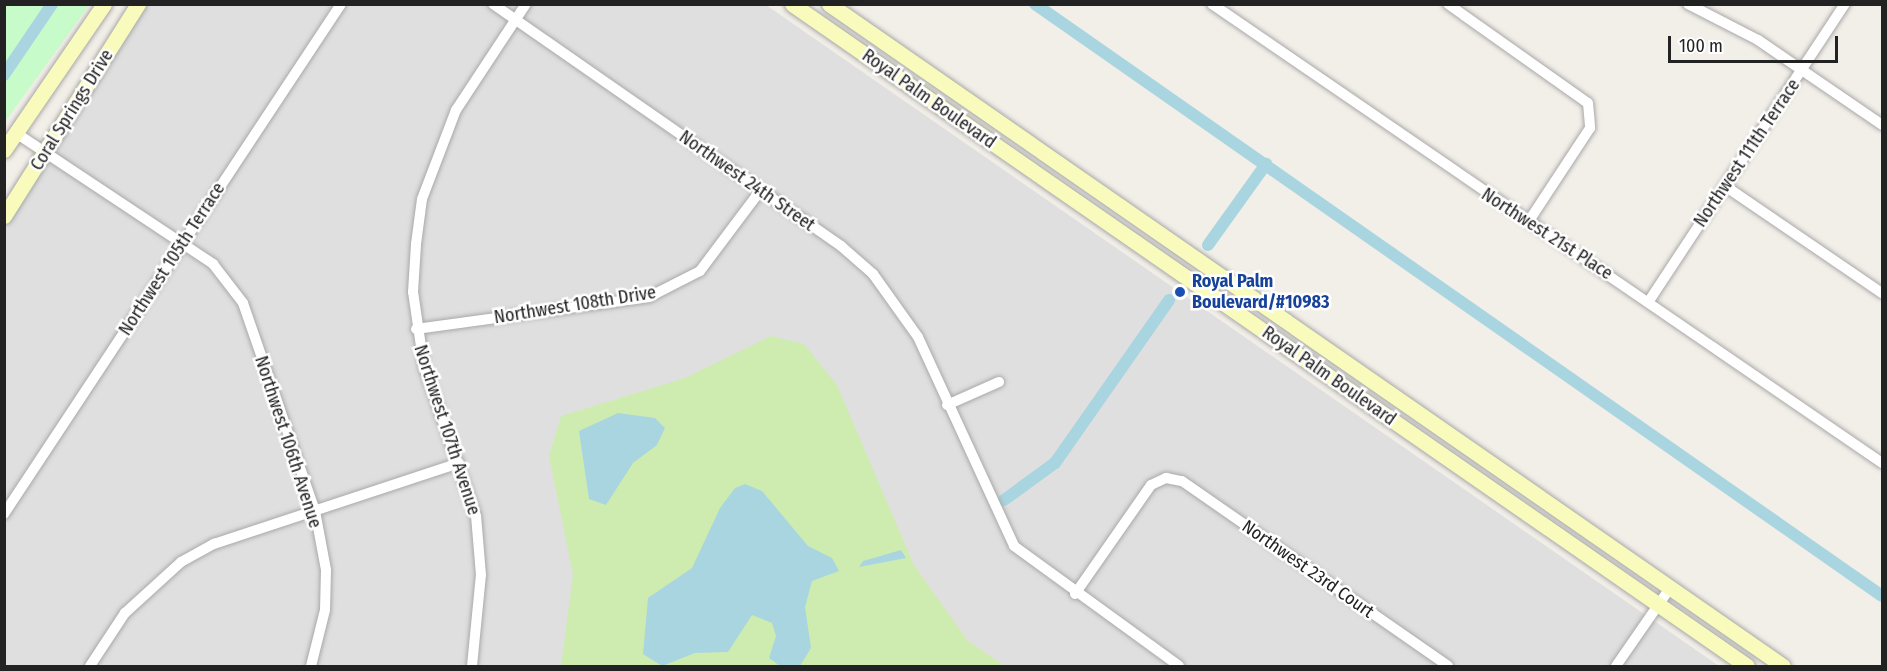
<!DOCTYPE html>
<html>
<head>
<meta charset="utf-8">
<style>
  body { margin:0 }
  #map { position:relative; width:1887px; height:671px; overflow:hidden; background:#f2eee8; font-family:"Fira Sans Condensed",sans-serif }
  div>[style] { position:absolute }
  .residential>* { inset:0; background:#e0dfdf }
  .grass>* { inset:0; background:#ceecaf }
  .park>* { inset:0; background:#c7fbc9 }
  .water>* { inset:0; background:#a9d5e0 }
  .canal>* { height:12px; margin:-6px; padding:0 6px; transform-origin:6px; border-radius:6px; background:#a9d5e0 }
  .roads { filter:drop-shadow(0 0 2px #a9a9a9) drop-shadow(0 0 2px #a9a9a9) }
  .minor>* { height:10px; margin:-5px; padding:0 5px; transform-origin:5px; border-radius:5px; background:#fff }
  .secondary>* { height:15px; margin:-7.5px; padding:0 7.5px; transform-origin:7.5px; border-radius:7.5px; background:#f9fbbd }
  .dots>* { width:16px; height:16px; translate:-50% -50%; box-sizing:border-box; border:3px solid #fff; border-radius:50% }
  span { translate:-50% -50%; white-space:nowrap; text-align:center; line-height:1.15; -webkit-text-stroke:5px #fff; paint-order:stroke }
  .street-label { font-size:18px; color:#222 }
  .transit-label { font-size:18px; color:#164399; font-weight:700 }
  .left { translate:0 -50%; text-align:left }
  .frame { position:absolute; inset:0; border:6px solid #222; pointer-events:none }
  .scale { position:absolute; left:1668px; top:36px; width:170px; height:27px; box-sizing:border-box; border:3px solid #222; border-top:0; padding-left:8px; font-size:18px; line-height:21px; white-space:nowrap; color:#222; -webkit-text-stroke:4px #fff; paint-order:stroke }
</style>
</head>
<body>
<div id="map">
  <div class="residential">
    <i style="clip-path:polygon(146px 5px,766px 5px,1719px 666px,5px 666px,4px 221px)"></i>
  </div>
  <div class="grass">
    <i style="clip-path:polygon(771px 336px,804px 344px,837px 385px,914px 565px,967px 640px,1004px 666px,561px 666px,573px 575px,549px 456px,561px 416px,685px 378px)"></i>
  </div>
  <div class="park">
    <i style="clip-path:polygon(5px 4px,89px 5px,5px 122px,4px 5px)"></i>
  </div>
  <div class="water">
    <i style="clip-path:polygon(618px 413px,655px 418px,665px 428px,657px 445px,633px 463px,606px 505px,589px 499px,579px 431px)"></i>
    <i style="clip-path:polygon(745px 484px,762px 491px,808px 546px,832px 558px,839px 571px,812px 581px,805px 607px,811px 648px,800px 666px,780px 666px,769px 658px,776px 636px,772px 623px,752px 615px,728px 652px,695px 653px,662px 666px,643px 654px,648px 598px,692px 568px,720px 508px,735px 488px)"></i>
    <i style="clip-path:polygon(901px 550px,906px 558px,859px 567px,863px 561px)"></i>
  </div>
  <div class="canal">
    <i style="left:1035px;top:4px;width:1033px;rotate:34.95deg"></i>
    <i style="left:4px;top:75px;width:86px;rotate:-55.9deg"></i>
    <i style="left:1208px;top:245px;width:100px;rotate:-54.4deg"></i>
    <i style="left:1004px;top:500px;width:63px;rotate:-36deg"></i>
    <i style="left:1055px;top:463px;width:199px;rotate:-55deg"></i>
  </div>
  <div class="roads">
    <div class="minor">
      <i style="left:493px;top:4px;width:424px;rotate:34.8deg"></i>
      <i style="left:841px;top:246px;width:43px;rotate:41.2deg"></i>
      <i style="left:873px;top:274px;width:77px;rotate:54.5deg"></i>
      <i style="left:918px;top:337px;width:230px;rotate:65.3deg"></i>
      <i style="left:1014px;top:546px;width:204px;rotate:36deg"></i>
      <i style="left:1212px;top:4px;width:812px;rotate:34.41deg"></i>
      <i style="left:1448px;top:4px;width:171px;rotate:35.3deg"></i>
      <i style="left:1588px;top:103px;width:25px;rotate:85deg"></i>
      <i style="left:1590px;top:128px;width:111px;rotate:123.3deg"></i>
      <i style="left:1688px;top:4px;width:79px;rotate:27.2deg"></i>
      <i style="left:1758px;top:40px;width:150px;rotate:34.4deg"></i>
      <i style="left:16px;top:133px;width:237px;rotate:33.6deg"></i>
      <i style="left:213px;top:264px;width:49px;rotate:52.4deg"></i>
      <i style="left:243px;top:303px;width:220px;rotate:70.9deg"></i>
      <i style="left:315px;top:511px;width:60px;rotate:79.4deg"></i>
      <i style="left:326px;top:570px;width:40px;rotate:91.4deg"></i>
      <i style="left:325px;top:610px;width:58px;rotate:104deg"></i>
      <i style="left:1725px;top:186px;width:190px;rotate:34.3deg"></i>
      <i style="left:1649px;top:301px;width:356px;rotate:-56.6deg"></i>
      <i style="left:416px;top:329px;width:235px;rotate:-7.8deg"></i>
      <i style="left:649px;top:297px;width:57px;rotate:-27deg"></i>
      <i style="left:700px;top:271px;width:100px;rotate:-53.1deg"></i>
      <i style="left:947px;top:405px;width:57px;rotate:-23.9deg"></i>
      <i style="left:4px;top:514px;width:611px;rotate:-56.54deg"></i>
      <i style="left:1075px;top:594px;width:133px;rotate:-55.1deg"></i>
      <i style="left:1151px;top:485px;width:17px;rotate:-25deg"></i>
      <i style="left:1166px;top:478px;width:16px;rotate:11deg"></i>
      <i style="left:1182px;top:481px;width:324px;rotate:34.8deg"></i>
      <i style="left:90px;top:666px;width:64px;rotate:-56.6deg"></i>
      <i style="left:125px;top:613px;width:76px;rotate:-42.3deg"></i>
      <i style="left:181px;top:562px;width:38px;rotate:-29deg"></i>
      <i style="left:214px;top:544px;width:258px;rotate:-18.3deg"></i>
      <i style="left:472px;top:666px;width:91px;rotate:-84.4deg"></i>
      <i style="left:481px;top:575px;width:59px;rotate:-94.8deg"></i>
      <i style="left:476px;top:516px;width:158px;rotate:-109.2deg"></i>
      <i style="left:424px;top:367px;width:76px;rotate:-98.3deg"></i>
      <i style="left:413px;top:292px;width:48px;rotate:-86.4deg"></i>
      <i style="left:416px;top:244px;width:45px;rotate:-82.4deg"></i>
      <i style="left:422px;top:199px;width:95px;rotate:-69.1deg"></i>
      <i style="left:456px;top:110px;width:127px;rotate:-56.6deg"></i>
      <i style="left:1616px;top:666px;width:95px;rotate:-55.3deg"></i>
    </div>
    <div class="secondary">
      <i style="left:792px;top:4px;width:1162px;rotate:34.73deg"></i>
      <i style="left:829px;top:4px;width:1161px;rotate:34.76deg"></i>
      <i style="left:4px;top:150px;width:177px;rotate:-55.6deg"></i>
      <i style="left:4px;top:216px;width:251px;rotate:-57.7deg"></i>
    </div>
  </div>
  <div class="dots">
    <i style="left:1180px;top:292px;background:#1a4fb4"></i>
  </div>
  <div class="street-label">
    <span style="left:929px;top:99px;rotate:35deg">Royal Palm Boulevard</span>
    <span style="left:72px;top:110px;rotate:-58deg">Coral Springs Drive</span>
    <span style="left:1747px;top:153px;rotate:-56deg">Northwest 111th Terrace</span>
    <span style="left:747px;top:181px;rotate:35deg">Northwest 24th Street</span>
    <span style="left:1547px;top:234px;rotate:33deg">Northwest 21st Place</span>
    <span style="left:172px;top:259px;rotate:-57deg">Northwest 105th Terrace</span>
    <span style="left:575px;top:305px;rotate:-9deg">Northwest 108th Drive</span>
    <span style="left:1329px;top:376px;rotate:35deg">Royal Palm Boulevard</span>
    <span style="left:447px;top:430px;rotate:72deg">Northwest 107th Avenue</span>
    <span style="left:288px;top:442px;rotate:72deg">Northwest 106th Avenue</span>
    <span style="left:1308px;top:569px;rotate:35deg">Northwest 23rd Court</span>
  </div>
  <div class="transit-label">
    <span class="left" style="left:1192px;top:292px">Royal Palm<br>Boulevard/#10983</span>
  </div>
  <div class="frame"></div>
  <div class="scale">100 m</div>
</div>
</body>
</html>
